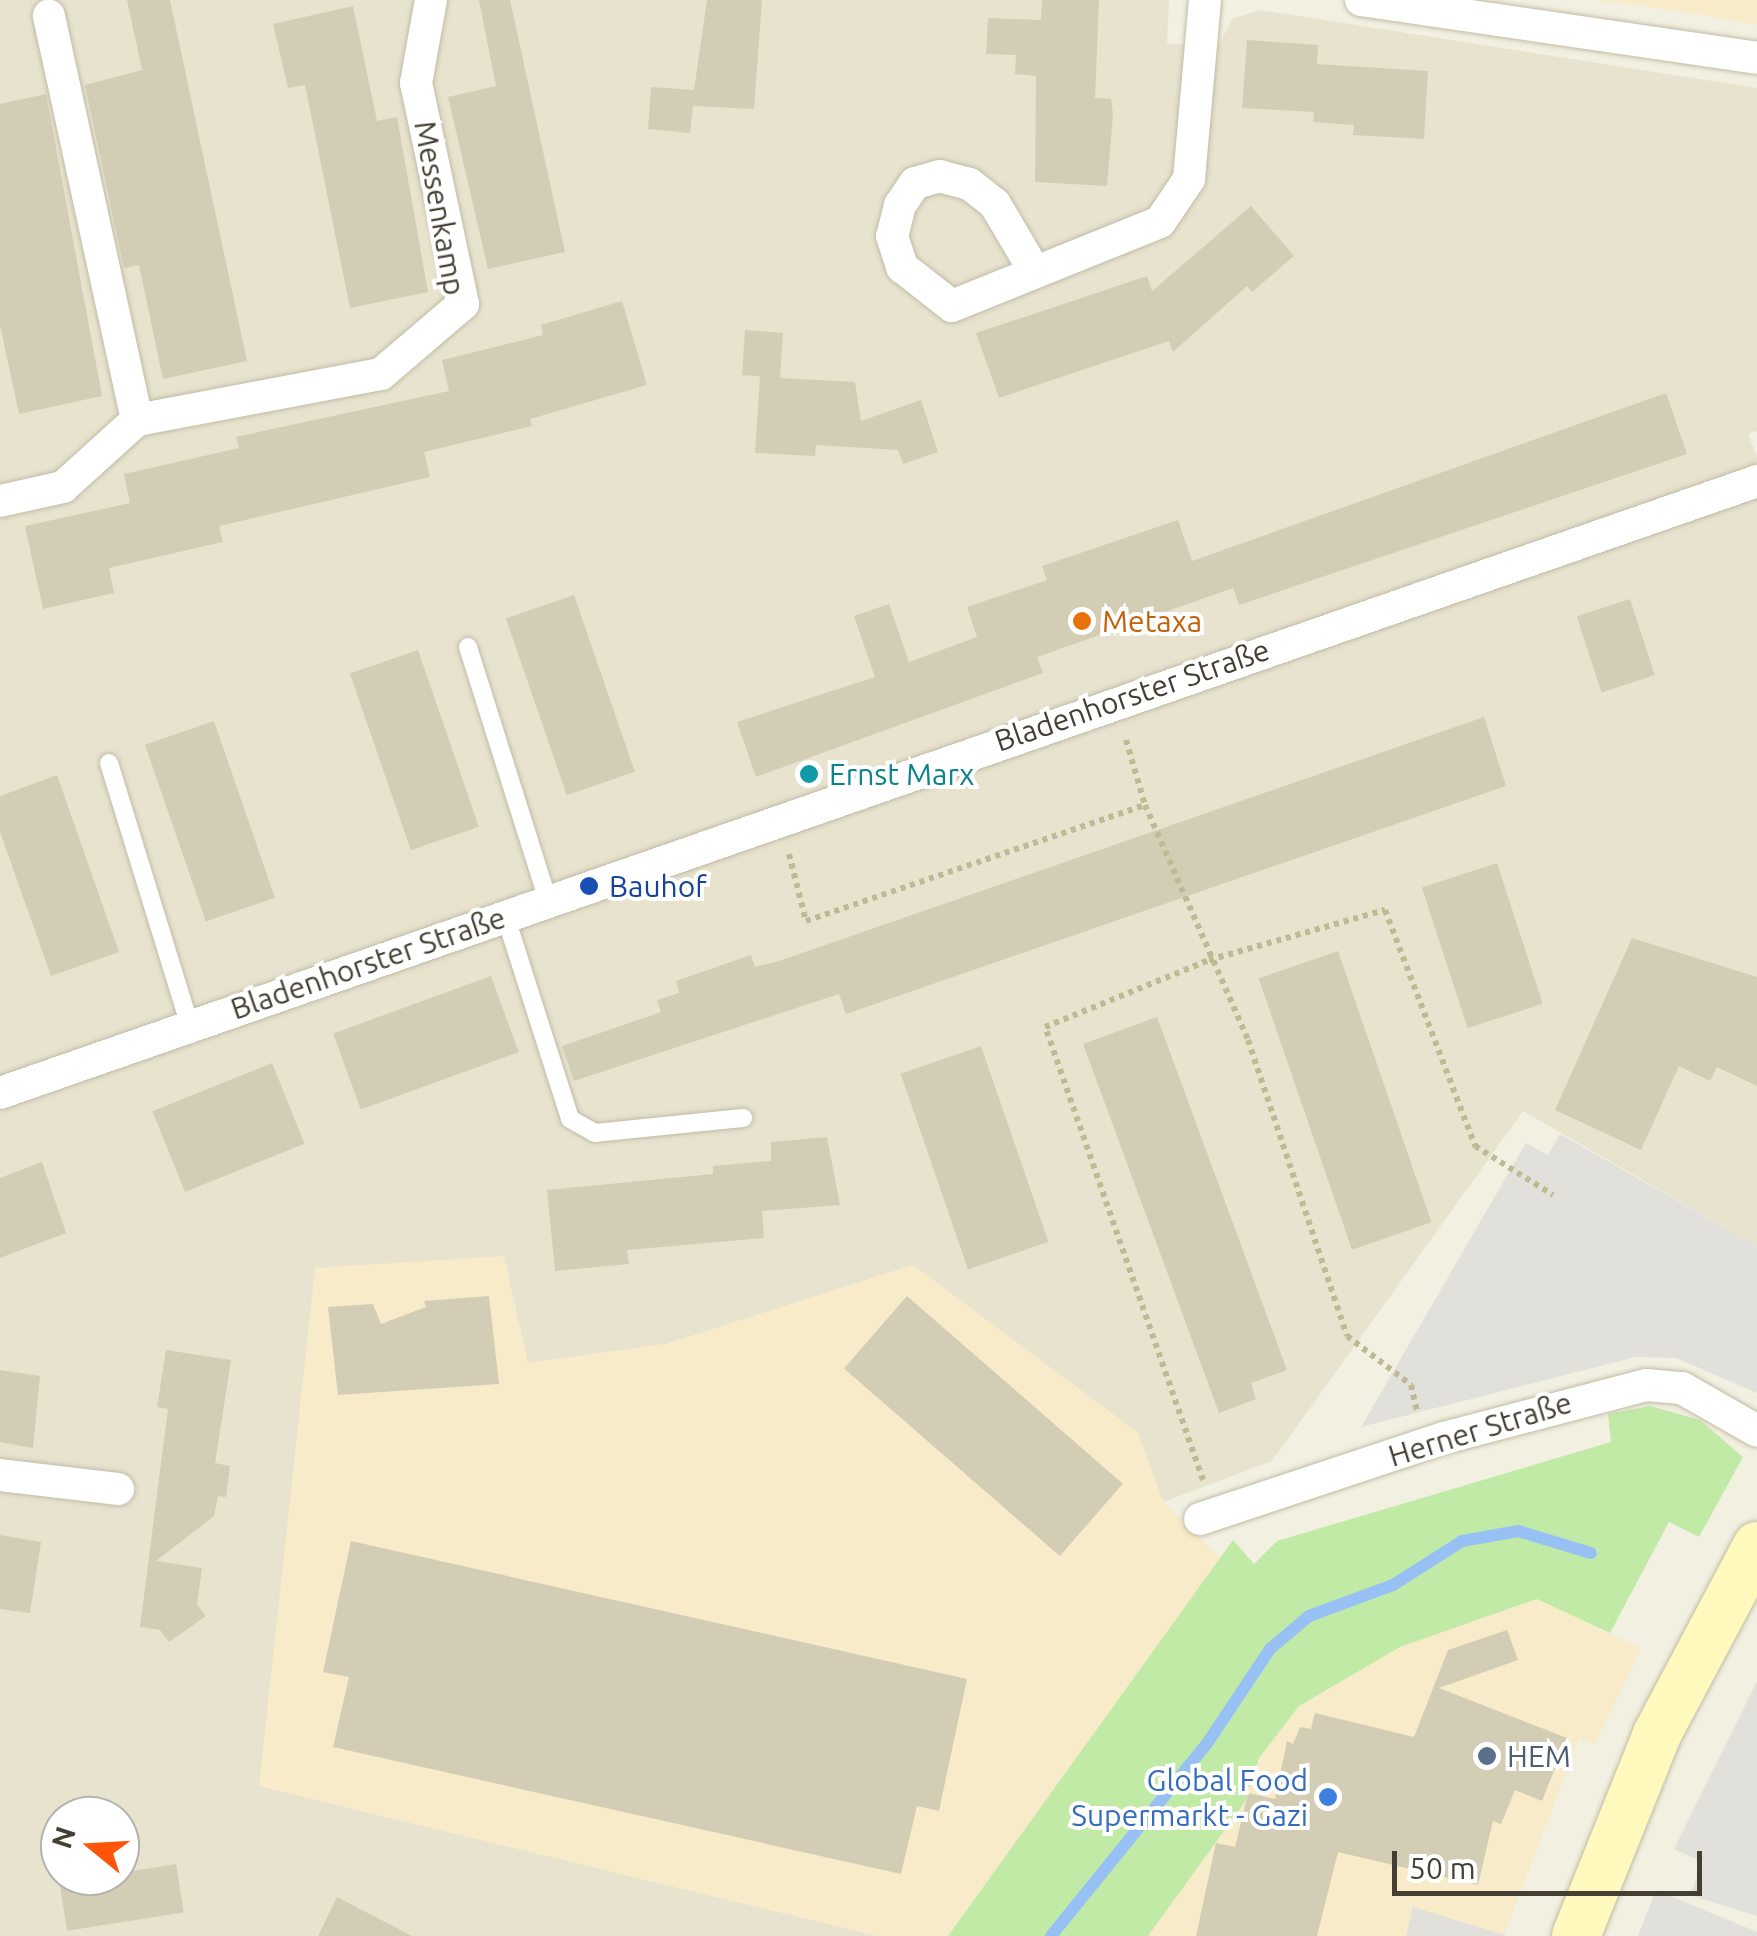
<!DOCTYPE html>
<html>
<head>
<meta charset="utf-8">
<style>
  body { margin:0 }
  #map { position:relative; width:1757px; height:1936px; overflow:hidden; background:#f2f0e1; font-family:Ubuntu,sans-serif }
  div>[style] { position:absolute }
  .residential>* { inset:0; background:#e7e3cf }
  .commercial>* { inset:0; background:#f7ebc9 }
  .green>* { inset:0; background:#c1eaa6 }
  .parking>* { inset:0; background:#e2e0db }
  .stream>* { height:12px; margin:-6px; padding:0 6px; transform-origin:6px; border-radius:6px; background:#97c1f5 }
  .building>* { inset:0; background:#d4cdb6; transform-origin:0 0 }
  .path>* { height:6px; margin-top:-3px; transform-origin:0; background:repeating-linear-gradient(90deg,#c1b894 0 5px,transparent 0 10px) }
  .roads { filter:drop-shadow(0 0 2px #c1bca6) drop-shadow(0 0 2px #c1bca6) }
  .lane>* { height:18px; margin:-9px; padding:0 9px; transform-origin:9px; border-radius:9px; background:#fff }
  .street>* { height:32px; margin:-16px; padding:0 16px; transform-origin:16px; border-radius:16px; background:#fff }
  .secondary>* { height:48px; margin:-24px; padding:0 24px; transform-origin:24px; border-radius:24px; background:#fff9be }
  .dots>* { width:28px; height:28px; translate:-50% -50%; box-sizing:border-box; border:5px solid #fff; border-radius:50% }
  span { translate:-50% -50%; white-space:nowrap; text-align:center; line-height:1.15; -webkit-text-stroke:8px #fff; paint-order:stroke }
  .street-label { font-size:30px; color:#443f32 }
  .food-label { font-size:30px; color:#c56008 }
  .left { translate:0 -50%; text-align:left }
  .culture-label { font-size:30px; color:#0d838f }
  .transit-label { font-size:30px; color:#164399 }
  .service-label { font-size:30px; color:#4e5e75 }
  .shop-label { font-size:30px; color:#366cbe }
  .right { translate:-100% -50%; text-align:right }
  .north { position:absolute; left:40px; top:1796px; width:100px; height:100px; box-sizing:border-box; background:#fff; border:2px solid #b4b2ad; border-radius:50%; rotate:288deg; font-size:28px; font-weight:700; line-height:40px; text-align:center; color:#443f32 }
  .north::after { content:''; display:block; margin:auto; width:35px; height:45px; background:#ff550b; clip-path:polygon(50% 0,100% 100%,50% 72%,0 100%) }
  .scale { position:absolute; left:1392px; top:1851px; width:310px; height:45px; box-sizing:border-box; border:5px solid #443f32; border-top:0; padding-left:12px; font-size:30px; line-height:35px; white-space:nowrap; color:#443f32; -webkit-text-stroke:8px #fff; paint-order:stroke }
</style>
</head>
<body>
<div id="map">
  <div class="residential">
    <i style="clip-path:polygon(evenodd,0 0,1169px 0,1167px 44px,1219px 45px,1232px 19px,1260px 10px,1757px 88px,1757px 431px,1748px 434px,1757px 457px,1757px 1246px,1523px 1111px,1272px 1461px,1163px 1502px,1138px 1433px,913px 1265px,666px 1344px,527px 1363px,259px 1786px,877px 1936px,0 1936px,0 0,60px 1816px,120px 1816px,120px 1876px,60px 1876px,60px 1816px)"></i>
  </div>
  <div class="commercial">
    <i style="clip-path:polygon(1595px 0,1757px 0,1757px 25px,1692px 13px)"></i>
    <i style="clip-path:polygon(504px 1256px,528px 1363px,666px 1344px,913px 1265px,1138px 1433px,1163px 1502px,1220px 1558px,948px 1936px,877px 1936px,259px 1786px,315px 1268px)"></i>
    <i style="clip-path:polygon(1538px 1599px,1641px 1649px,1595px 1744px,1579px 1738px,1504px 1936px,1148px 1936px,1245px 1802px,1259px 1758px,1299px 1706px,1400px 1647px)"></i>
  </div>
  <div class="green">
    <i style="clip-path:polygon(1650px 1406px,1700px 1420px,1743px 1457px,1699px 1537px,1669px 1522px,1610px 1633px,1537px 1599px,1400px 1647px,1299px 1706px,1259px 1758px,1245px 1802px,1148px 1936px,948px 1936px,1233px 1540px,1254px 1564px,1277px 1541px,1611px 1442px,1608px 1414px)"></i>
  </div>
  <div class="parking">
    <i style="clip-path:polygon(1560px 1134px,1757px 1246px,1757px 1393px,1676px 1358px,1636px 1357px,1361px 1427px,1526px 1143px,1548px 1155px)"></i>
    <i style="clip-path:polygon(1757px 1681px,1757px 1916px,1690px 1895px,1703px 1862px,1674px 1849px)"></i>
    <i style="clip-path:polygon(1656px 1890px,1757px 1932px,1757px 1936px,1638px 1936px)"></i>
    <i style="clip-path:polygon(1413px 1907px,1505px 1935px,1504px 1936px,1406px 1936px)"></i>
  </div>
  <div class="stream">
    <i style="left:1051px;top:1936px;width:250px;rotate:-51deg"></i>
    <i style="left:1208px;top:1742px;width:112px;rotate:-56.3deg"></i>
    <i style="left:1270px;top:1649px;width:51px;rotate:-40.2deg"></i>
    <i style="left:1309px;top:1616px;width:90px;rotate:-20.3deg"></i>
    <i style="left:1393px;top:1585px;width:82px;rotate:-32.5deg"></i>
    <i style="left:1462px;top:1541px;width:57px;rotate:-10.1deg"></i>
    <i style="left:1518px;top:1531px;width:76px;rotate:16.8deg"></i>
  </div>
  <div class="building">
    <i style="clip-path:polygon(127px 0,170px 0,247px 361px,163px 379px,139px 265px,124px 268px,85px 85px,142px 70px)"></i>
    <i style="clip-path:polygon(479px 0,510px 0,565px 252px,488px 269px,448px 97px,496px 86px)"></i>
    <i style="clip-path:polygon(707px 0,762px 0,754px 109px,693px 106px,690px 133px,648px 129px,651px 87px,694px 90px)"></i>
    <i style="clip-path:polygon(1042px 0,1099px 0,1095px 98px,1111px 99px,1113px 115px,1107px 186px,1035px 182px,1036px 76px,1015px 74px,1016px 55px,986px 54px,988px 18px,1041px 20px)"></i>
    <i style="clip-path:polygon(353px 6px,377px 121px,397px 117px,428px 292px,350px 308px,305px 85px,288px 88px,273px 24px)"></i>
    <i style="clip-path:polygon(1247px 40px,1318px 45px,1317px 64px,1428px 71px,1424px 139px,1353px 135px,1354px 125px,1313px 122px,1314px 112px,1242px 108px)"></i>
    <i style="clip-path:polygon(46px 94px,102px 396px,19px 414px,0 325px,0 104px)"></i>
    <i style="clip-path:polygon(1251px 206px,1294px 256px,1252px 292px,1247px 286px,1173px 352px,1169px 341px,999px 398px,976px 333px,1147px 276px,1152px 291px)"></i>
    <i style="clip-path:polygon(622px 301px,647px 385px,530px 419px,532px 426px,424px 452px,430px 477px,219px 526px,223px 542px,109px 568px,114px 593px,43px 609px,25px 526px,130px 503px,124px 474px,239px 448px,236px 437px,449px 391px,442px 360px,543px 335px,541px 325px)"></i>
    <i style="clip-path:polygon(745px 330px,783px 333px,780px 378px,855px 382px,861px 421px,921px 400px,938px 452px,903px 464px,898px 450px,816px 445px,815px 456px,755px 453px,760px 376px,770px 377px,742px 375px)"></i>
    <i style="clip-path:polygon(1666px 393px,1687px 454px,1239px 605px,1233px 588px,1037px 657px,1043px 673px,756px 777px,737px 722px,875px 677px,854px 616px,889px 604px,909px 662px,977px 637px,967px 607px,1047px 580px,1042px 566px,1178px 520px,1192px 561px)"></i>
    <i style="left:574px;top:595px;width:187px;height:72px;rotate:71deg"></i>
    <i style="left:1630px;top:599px;width:80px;height:56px;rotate:72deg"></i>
    <i style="left:418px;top:650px;width:187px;height:72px;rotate:71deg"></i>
    <i style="clip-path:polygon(1484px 717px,1506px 786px,846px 1014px,839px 994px,574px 1081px,562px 1046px,661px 1012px,657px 1000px,679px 993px,676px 981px,751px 955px,755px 967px,779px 961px)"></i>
    <i style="left:214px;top:721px;width:187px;height:73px;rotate:71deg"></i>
    <i style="clip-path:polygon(57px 775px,119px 952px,51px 976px,0 832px,0 796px)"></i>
    <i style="left:1497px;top:863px;width:148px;height:79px;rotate:72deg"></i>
    <i style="clip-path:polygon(1632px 938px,1757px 977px,1757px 1086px,1717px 1067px,1710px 1081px,1679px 1066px,1641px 1150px,1555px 1110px)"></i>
    <i style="left:1338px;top:951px;width:287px;height:84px;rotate:71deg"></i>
    <i style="left:491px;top:976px;width:81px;height:168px;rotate:70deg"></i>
    <i style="clip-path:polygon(1157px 1017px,1287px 1370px,1251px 1383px,1256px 1399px,1219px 1413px,1083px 1044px)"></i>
    <i style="left:981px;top:1046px;width:207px;height:85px;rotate:71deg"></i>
    <i style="left:272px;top:1063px;width:87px;height:129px;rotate:68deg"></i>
    <i style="clip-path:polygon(827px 1137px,840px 1205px,762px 1211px,764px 1238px,627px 1250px,629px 1264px,555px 1271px,547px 1190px,713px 1174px,713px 1166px,771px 1161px,771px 1142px)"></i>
    <i style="clip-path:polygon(42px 1162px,66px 1233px,0 1258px,0 1178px)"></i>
    <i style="clip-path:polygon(489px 1296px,499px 1384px,338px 1395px,328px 1307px,373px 1304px,381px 1324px,426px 1307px,424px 1301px)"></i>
    <i style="left:907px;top:1296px;width:286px;height:96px;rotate:41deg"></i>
    <i style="clip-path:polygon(166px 1350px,231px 1360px,215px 1463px,230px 1466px,226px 1497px,218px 1496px,214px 1516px,156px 1561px,202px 1568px,197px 1605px,206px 1616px,169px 1642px,160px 1630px,140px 1627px,168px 1409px,157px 1407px)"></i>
    <i style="clip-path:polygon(0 1370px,40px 1376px,33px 1448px,0 1442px)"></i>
    <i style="clip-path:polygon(0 1535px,41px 1542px,30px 1613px,0 1609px)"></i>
    <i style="clip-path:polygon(351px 1541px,967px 1679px,939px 1811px,917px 1806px,901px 1874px,333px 1747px,349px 1677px,323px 1672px)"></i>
    <i style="clip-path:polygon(1507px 1630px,1518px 1660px,1439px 1688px,1567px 1738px,1542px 1801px,1515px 1790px,1501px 1824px,1493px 1821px,1478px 1885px,1338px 1852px,1317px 1936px,1196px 1936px,1216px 1843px,1235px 1847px,1248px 1793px,1275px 1799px,1287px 1741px,1293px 1744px,1300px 1727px,1311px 1729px,1315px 1713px,1414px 1737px,1448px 1650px)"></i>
    <i style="left:176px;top:1864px;width:49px;height:118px;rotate:81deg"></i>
    <i style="clip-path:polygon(337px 1897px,412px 1936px,318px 1936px)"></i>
  </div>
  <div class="path">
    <i style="left:1126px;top:740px;width:68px;rotate:73.7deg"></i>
    <i style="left:789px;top:854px;width:69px;rotate:75.8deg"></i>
    <i style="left:806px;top:921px;width:358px;rotate:-18.9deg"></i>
    <i style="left:1145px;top:805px;width:257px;rotate:66.3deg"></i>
    <i style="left:1248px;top:1040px;width:312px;rotate:71.5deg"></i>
    <i style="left:1347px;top:1336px;width:81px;rotate:37.4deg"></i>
    <i style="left:1411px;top:1385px;width:26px;rotate:77deg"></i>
    <i style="left:1203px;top:1480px;width:480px;rotate:-109.2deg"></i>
    <i style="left:1045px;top:1027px;width:177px;rotate:-22.2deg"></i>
    <i style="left:1209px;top:960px;width:183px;rotate:-15.9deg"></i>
    <i style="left:1385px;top:910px;width:253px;rotate:69.1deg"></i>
    <i style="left:1475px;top:1146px;width:92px;rotate:32.1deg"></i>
  </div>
  <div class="roads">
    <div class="lane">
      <i style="left:468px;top:647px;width:265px;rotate:72.5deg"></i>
      <i style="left:109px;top:763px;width:275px;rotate:72.9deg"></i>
      <i style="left:505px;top:915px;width:214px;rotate:72.3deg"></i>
      <i style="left:570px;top:1119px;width:29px;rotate:29deg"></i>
      <i style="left:595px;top:1133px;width:149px;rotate:-5.8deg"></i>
    </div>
    <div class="street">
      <i style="left:1361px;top:0;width:400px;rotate:8.3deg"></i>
      <i style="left:1035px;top:272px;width:79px;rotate:-120.5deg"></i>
      <i style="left:995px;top:204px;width:33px;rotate:-142deg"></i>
      <i style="left:969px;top:184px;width:30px;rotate:-165deg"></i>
      <i style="left:940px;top:176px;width:26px;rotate:164deg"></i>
      <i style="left:915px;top:183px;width:27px;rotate:124deg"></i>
      <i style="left:900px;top:205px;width:32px;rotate:104deg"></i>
      <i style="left:892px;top:236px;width:33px;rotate:72deg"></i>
      <i style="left:902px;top:267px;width:63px;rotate:38deg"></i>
      <i style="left:952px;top:306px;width:224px;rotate:-22deg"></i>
      <i style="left:1160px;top:222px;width:52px;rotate:-56deg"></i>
      <i style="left:1189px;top:179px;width:180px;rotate:-84.9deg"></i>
      <i style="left:137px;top:420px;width:248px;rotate:-10.7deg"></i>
      <i style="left:381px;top:374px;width:108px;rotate:-40.5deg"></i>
      <i style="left:463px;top:304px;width:226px;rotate:-102deg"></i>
      <i style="left:416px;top:83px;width:84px;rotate:-79.8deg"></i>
      <i style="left:0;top:501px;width:65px;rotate:-12.5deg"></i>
      <i style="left:63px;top:487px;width:100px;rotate:-42.2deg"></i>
      <i style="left:137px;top:420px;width:414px;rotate:-102.3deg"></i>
      <i style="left:0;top:1093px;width:1861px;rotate:-19.2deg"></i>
      <i style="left:0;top:1475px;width:119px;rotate:6.8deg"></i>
      <i style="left:1200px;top:1519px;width:257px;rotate:-18.4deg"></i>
      <i style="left:1444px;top:1438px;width:209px;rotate:-14.7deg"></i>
      <i style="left:1646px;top:1385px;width:36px;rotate:5deg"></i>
      <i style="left:1682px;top:1388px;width:86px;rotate:29.8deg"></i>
    </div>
    <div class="secondary">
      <i style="left:1576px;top:1936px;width:218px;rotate:-68.1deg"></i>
      <i style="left:1657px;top:1734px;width:213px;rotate:-62deg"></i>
    </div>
  </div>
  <div class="dots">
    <i style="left:1082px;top:621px;background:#e8710a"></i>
    <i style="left:809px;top:774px;background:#0f9aa8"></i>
    <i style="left:589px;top:886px;background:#1a4fb4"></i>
    <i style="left:1487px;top:1756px;background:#5c6f8a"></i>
    <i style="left:1328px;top:1797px;background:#3f7fe0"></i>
  </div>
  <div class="street-label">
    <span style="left:440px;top:208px;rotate:80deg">Messenkamp</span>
    <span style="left:1132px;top:695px;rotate:-19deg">Bladenhorster Straße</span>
    <span style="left:368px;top:963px;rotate:-19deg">Bladenhorster Straße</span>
    <span style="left:1480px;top:1429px;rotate:-17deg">Herner Straße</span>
  </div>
  <div class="food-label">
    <span class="left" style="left:1102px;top:621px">Metaxa</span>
  </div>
  <div class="culture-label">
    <span class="left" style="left:829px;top:774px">Ernst Marx</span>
  </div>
  <div class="transit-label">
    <span class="left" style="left:609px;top:886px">Bauhof</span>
  </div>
  <div class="service-label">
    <span class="left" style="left:1507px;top:1756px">HEM</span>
  </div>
  <div class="shop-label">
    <span class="right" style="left:1308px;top:1797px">Global Food<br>Supermarkt - Gazi</span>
  </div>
  <div class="north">N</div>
  <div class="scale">50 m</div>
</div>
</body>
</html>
